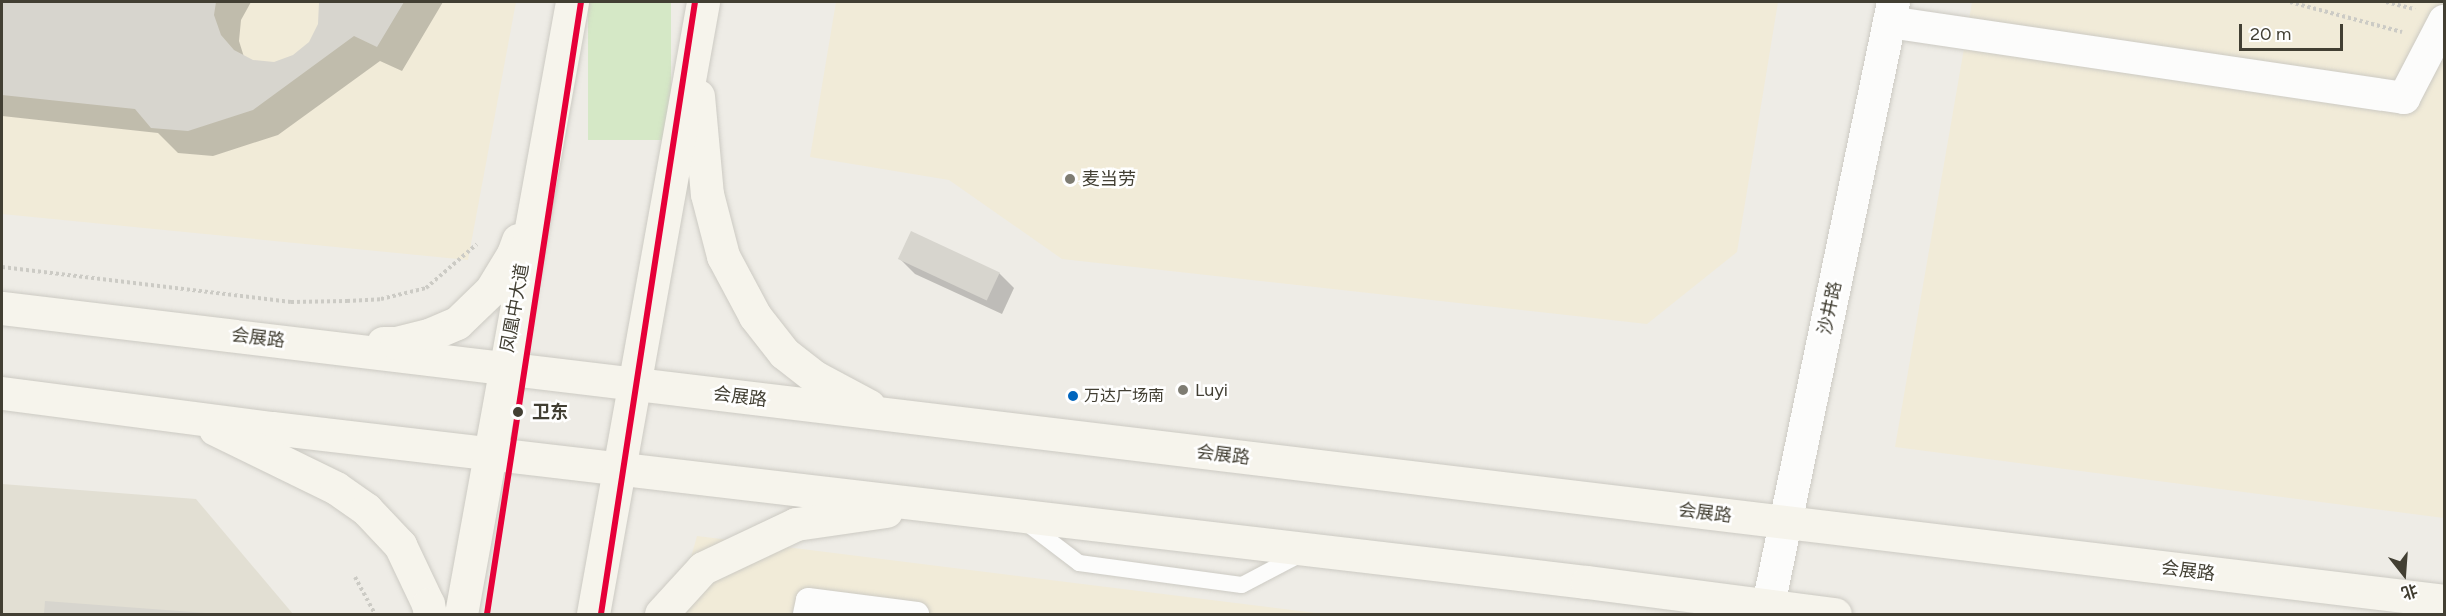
<!DOCTYPE html>
<html>
<head>
<meta charset="utf-8">
<style>
  body { margin:0 }
  #map { position:relative; width:2446px; height:616px; overflow:hidden; background:#eeece6; font-family:Figtree,"Noto Sans SC",sans-serif }
  div>[style] { position:absolute }
  .residential>* { inset:0; background:#e2dfd3 }
  .commercial>* { inset:0; background:#f1ebd8 }
  .green>* { inset:0; background:#d5e8c6; transform-origin:0 0 }
  .shadow>* { inset:0; background:#0003 }
  .building>* { inset:0; background:#d7d5ce; transform-origin:0 0 }
  .path>* { height:4px; margin-top:-2px; transform-origin:0; background:repeating-linear-gradient(90deg,#cccbc5 0 3px,transparent 0 6px) }
  .roads { filter:drop-shadow(0 0 2px #cccac3) drop-shadow(0 0 2px #cccac3) }
  .service>* { height:16px; margin:-8px; padding:0 8px; transform-origin:8px; border-radius:8px; background:#fcfcfb }
  .pedestrian>* { height:24px; margin:-12px; padding:0 12px; transform-origin:12px; border-radius:12px; background:#fcfcfb }
  .minor>* { height:32px; margin:-16px; padding:0 16px; transform-origin:16px; border-radius:16px; background:#fcfcfb }
  .tertiary>* { height:33px; margin:-16.5px; padding:0 16.5px; transform-origin:16.5px; border-radius:16.5px; background:#fcfcfb }
  .secondary>* { height:33px; margin:-16.5px; padding:0 16.5px; transform-origin:16.5px; border-radius:16.5px; background:#f6f4ec }
  .metro-1>* { height:6px; margin:-3px; padding:0 3px; transform-origin:3px; border-radius:3px; background:#e60039 }
  .dots>* { width:16px; height:16px; translate:-50% -50%; box-sizing:border-box; border:3px solid #fff; border-radius:50% }
  span { translate:-50% -50%; white-space:nowrap; text-align:center; line-height:1.15; -webkit-text-stroke:5px #fff; paint-order:stroke }
  .bus-label { font-size:16px; color:#423f33 }
  .left { translate:0 -50%; text-align:left }
  .poi-label { font-size:18px; color:#423f33 }
  .street-label { font-size:18px; color:#423f33 }
  .stop-label { font-size:18px; color:#423f33; font-weight:700 }
  .frame { position:absolute; inset:0; border:3px solid #423f33; pointer-events:none }
  .north { position:absolute; left:2374px; top:544px; width:60px; height:60px; -webkit-text-stroke:4px #fff; paint-order:stroke; rotate:163deg; font-size:16px; font-weight:700; line-height:24px; text-align:center; color:#423f33 }
  .north::after { content:''; display:block; margin:auto; width:21px; height:27px; background:#423f33; clip-path:polygon(50% 0,100% 100%,50% 72%,0 100%) }
  .scale { position:absolute; left:2239px; top:24px; width:104px; height:27px; box-sizing:border-box; border:3px solid #423f33; border-top:0; padding-left:8px; font-size:18px; line-height:21px; white-space:nowrap; color:#423f33; -webkit-text-stroke:4px #fff; paint-order:stroke }
</style>
</head>
<body>
<div id="map">
  <div class="residential">
    <i style="clip-path:polygon(2px 484px,196px 499px,293px 614px,2px 614px)"></i>
  </div>
  <div class="commercial">
    <i style="clip-path:polygon(2px 2px,516px 2px,468px 260px,2px 214px)"></i>
    <i style="clip-path:polygon(836px 2px,1778px 2px,1737px 252px,1647px 324px,1062px 259px,949px 180px,810px 157px)"></i>
    <i style="clip-path:polygon(1972px 2px,2444px 2px,2444px 518px,1895px 447px)"></i>
    <i style="clip-path:polygon(697px 536px,1324px 614px,675px 614px)"></i>
  </div>
  <div class="green">
    <i style="left:588px;top:2px;width:83px;height:138px"></i>
  </div>
  <div class="shadow">
    <i style="clip-path:polygon(2px 2px,251px 2px,241px 20px,239px 41px,244px 57px,253px 61px,274px 63px,294px 56px,310px 43px,320px 24px,321px 2px,443px 2px,402px 71px,380px 61px,278px 135px,213px 156px,178px 153px,158px 133px,2px 116px)"></i>
    <i style="clip-path:polygon(900px 259px,999px 273px,1014px 288px,1002px 314px,915px 274px)"></i>
    <i style="clip-path:polygon(46px 603px,209px 614px,45px 614px)"></i>
  </div>
  <div class="building">
    <i style="clip-path:polygon(2px 2px,216px 2px,214px 15px,221px 35px,234px 50px,253px 60px,274px 62px,293px 55px,309px 42px,318px 24px,319px 2px,404px 2px,377px 47px,354px 36px,253px 110px,188px 131px,151px 128px,135px 109px,2px 95px)"></i>
    <i style="left:911px;top:231px;width:98px;height:31px;rotate:25deg"></i>
    <i style="clip-path:polygon(45px 601px,206px 613px,206px 614px,44px 614px)"></i>
  </div>
  <div class="path">
    <i style="left:2290px;top:2px;width:116px;rotate:15deg"></i>
    <i style="left:2386px;top:2px;width:30px;rotate:14deg"></i>
    <i style="left:2px;top:267px;width:291px;rotate:6.9deg"></i>
    <i style="left:291px;top:302px;width:56px;rotate:-1deg"></i>
    <i style="left:347px;top:301px;width:34px;rotate:-3deg"></i>
    <i style="left:381px;top:299px;width:46px;rotate:-13.7deg"></i>
    <i style="left:426px;top:288px;width:67px;rotate:-40.8deg"></i>
    <i style="left:355px;top:577px;width:42px;rotate:61.6deg"></i>
  </div>
  <div class="roads">
    <div class="service">
      <i style="left:1025px;top:522px;width:68px;rotate:37.2deg"></i>
      <i style="left:1079px;top:563px;width:164px;rotate:7.7deg"></i>
      <i style="left:1242px;top:585px;width:69px;rotate:-27.7deg"></i>
    </div>
    <div class="pedestrian">
      <i style="left:805px;top:614px;width:14px;rotate:-78deg"></i>
      <i style="left:808px;top:600px;width:110px;rotate:7.3deg"></i>
    </div>
    <div class="minor">
      <i style="left:1889px;top:22px;width:521px;rotate:8.39deg"></i>
      <i style="left:2404px;top:98px;width:87px;rotate:-62.5deg"></i>
    </div>
    <div class="tertiary">
      <i style="left:1766px;top:614px;width:625px;rotate:-78.28deg"></i>
    </div>
    <div class="secondary">
      <i style="left:698px;top:96px;width:98px;rotate:84.8deg"></i>
      <i style="left:707px;top:194px;width:64px;rotate:75.5deg"></i>
      <i style="left:723px;top:256px;width:68px;rotate:61.9deg"></i>
      <i style="left:755px;top:316px;width:47px;rotate:51.9deg"></i>
      <i style="left:784px;top:353px;width:39px;rotate:38deg"></i>
      <i style="left:815px;top:377px;width:61px;rotate:28.2deg"></i>
      <i style="left:2px;top:308px;width:2460px;rotate:6.84deg"></i>
      <i style="left:383px;top:343px;width:13px"></i>
      <i style="left:396px;top:343px;width:36px;rotate:-14deg"></i>
      <i style="left:431px;top:334px;width:28px;rotate:-23deg"></i>
      <i style="left:457px;top:323px;width:47px;rotate:-44.1deg"></i>
      <i style="left:491px;top:290px;width:42px;rotate:-58.6deg"></i>
      <i style="left:513px;top:254px;width:15px;rotate:-70deg"></i>
      <i style="left:2px;top:393px;width:272px;rotate:7.4deg"></i>
      <i style="left:272px;top:428px;width:1324px;rotate:6.68deg"></i>
      <i style="left:1587px;top:582px;width:250px;rotate:7.4deg"></i>
      <i style="left:215px;top:429px;width:135px;rotate:26deg"></i>
      <i style="left:336px;top:488px;width:37px;rotate:35deg"></i>
      <i style="left:366px;top:509px;width:50px;rotate:46.6deg"></i>
      <i style="left:400px;top:545px;width:65px;rotate:64.6deg"></i>
      <i style="left:428px;top:604px;width:10px;rotate:79deg"></i>
      <i style="left:461px;top:614px;width:622px;rotate:-79.72deg"></i>
      <i style="left:593px;top:614px;width:622px;rotate:-79.81deg"></i>
      <i style="left:661px;top:614px;width:62px;rotate:-47.6deg"></i>
      <i style="left:703px;top:568px;width:103px;rotate:-25.3deg"></i>
      <i style="left:796px;top:524px;width:91px;rotate:-8.2deg"></i>
    </div>
  </div>
  <div class="metro-1">
    <i style="left:487px;top:614px;width:619px;rotate:-81.27deg"></i>
    <i style="left:601px;top:614px;width:619px;rotate:-81.27deg"></i>
  </div>
  <div class="dots">
    <i style="left:1070px;top:179px;background:#7e7c72"></i>
    <i style="left:1183px;top:390px;background:#7e7c72"></i>
    <i style="left:1073px;top:396px;background:#0065bd"></i>
    <i style="left:518px;top:412px;background:#423f33"></i>
  </div>
  <div class="bus-label">
    <span class="left" style="left:1084px;top:396px">万达广场南</span>
  </div>
  <div class="poi-label">
    <span class="left" style="left:1082px;top:179px">麦当劳</span>
    <span class="left" style="left:1195px;top:390px">Luyi</span>
  </div>
  <div class="street-label">
    <span style="left:515px;top:308px;rotate:-80deg">凤凰中大道</span>
    <span style="left:1830px;top:308px;rotate:-78deg">沙井路</span>
    <span style="left:258px;top:338px;rotate:7deg">会展路</span>
    <span style="left:740px;top:397px;rotate:7deg">会展路</span>
    <span style="left:1223px;top:455px;rotate:7deg">会展路</span>
    <span style="left:1705px;top:513px;rotate:7deg">会展路</span>
    <span style="left:2188px;top:571px;rotate:7deg">会展路</span>
  </div>
  <div class="stop-label">
    <span class="left" style="left:532px;top:412px">卫东</span>
  </div>
  <div class="frame"></div>
  <div class="north">北</div>
  <div class="scale">20 m</div>
</div>
</body>
</html>
